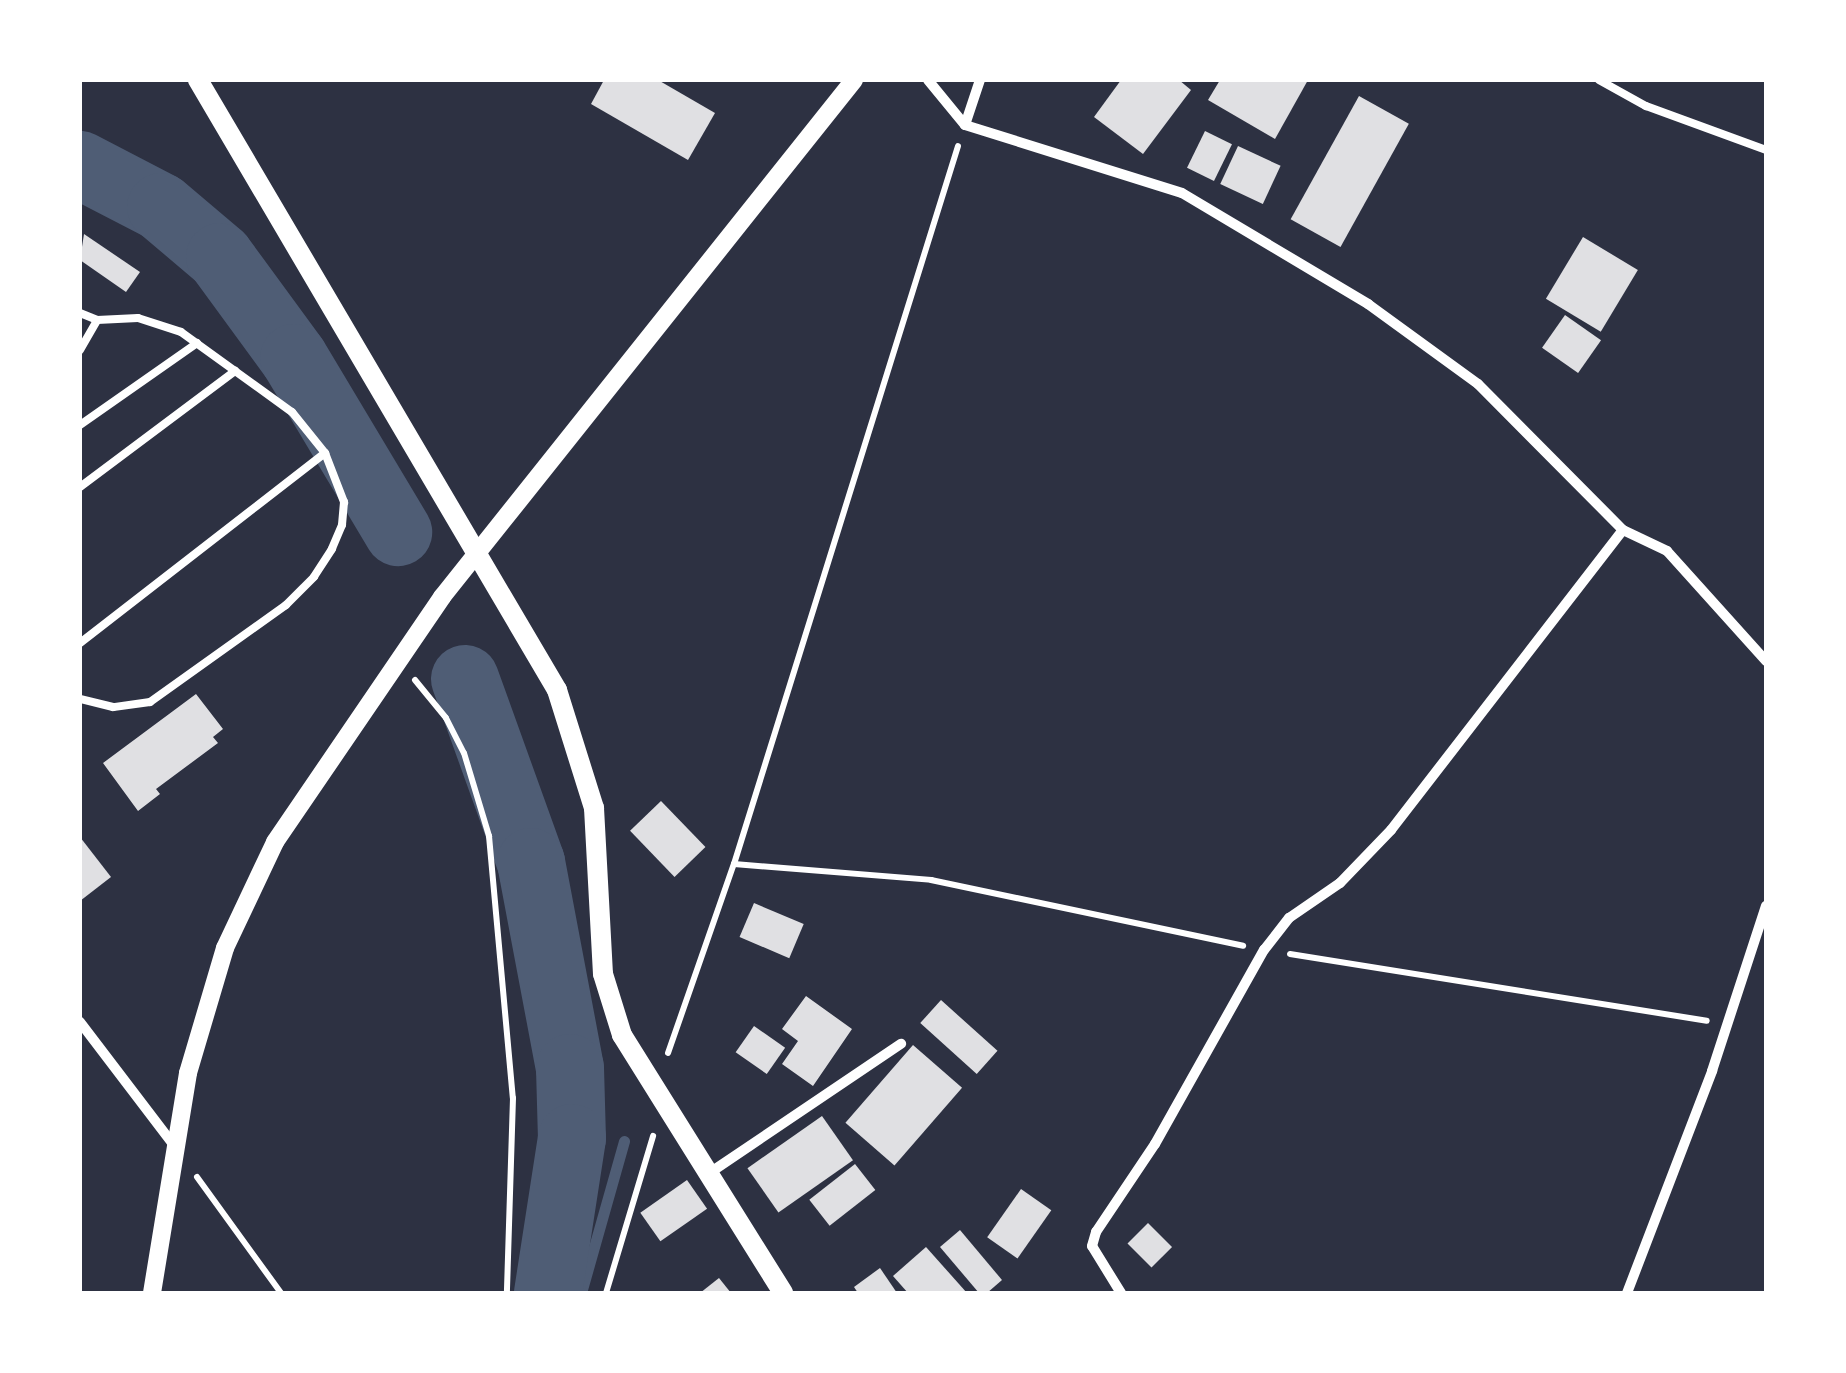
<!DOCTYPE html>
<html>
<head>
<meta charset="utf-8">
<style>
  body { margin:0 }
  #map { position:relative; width:1846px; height:1373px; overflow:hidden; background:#2d3142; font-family:"Fira Sans",sans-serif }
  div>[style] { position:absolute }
  .stream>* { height:11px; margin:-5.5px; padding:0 5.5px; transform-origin:5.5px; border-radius:5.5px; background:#4f5d75 }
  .river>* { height:68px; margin:-34px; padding:0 34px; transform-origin:34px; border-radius:34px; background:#4f5d75 }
  .building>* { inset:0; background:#e0e0e3; transform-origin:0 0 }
  .path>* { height:6px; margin:-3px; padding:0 3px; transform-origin:3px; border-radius:3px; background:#fff }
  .service>* { height:8px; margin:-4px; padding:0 4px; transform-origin:4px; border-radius:4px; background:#fff }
  .minor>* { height:10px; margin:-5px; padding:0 5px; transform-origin:5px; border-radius:5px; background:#fff }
  .tertiary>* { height:18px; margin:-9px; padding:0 9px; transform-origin:9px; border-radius:9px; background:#fff }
  .secondary>* { height:20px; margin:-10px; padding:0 10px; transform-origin:10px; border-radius:10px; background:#fff }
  span { translate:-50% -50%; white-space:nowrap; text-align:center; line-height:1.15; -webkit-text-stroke:9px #fff; paint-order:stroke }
  .frame { position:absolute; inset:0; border:82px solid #fff; pointer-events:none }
</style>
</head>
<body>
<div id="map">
  <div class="stream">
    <i style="left:581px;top:1293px;width:158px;rotate:-74.2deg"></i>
  </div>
  <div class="river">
    <i style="left:80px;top:165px;width:91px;rotate:27.4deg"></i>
    <i style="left:161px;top:207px;width:77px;rotate:40.3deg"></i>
    <i style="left:220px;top:257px;width:125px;rotate:53.8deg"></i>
    <i style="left:294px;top:358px;width:203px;rotate:59.1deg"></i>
    <i style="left:465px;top:679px;width:195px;rotate:70.2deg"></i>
    <i style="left:531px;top:862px;width:210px;rotate:79.3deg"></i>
    <i style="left:570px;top:1068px;width:70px;rotate:88.4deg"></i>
    <i style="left:572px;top:1138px;width:157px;rotate:98.8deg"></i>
  </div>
  <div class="building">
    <i style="clip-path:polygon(604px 80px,658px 80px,715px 113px,688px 160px,591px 104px)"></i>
    <i style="clip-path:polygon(1121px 80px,1179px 80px,1191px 90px,1143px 154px,1094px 117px)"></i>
    <i style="clip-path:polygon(1220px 80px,1308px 80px,1275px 139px,1208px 100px)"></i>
    <i style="left:1359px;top:96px;width:57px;height:141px;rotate:29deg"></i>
    <i style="left:1205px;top:131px;width:30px;height:41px;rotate:26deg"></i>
    <i style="left:1238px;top:146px;width:47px;height:42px;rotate:25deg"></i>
    <i style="clip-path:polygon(84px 234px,140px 272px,126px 292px,80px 260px)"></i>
    <i style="left:1583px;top:237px;width:64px;height:72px;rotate:31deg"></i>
    <i style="left:1565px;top:315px;width:44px;height:40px;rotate:35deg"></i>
    <i style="clip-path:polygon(196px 694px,223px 729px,213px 737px,218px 743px,156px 789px,160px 794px,138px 811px,103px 763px)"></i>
    <i style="left:661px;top:801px;width:64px;height:43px;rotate:46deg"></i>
    <i style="clip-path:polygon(80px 837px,111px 877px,80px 901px)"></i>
    <i style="left:754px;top:903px;width:54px;height:37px;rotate:23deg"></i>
    <i style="clip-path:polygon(806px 996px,852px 1029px,813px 1086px,782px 1064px,798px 1041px,782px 1029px)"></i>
    <i style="left:941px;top:1000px;width:76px;height:31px;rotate:42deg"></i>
    <i style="left:754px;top:1026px;width:38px;height:32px;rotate:35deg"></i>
    <i style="left:913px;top:1045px;width:65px;height:103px;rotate:41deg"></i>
    <i style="left:822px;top:1116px;width:54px;height:91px;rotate:55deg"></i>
    <i style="left:855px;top:1164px;width:33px;height:58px;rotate:52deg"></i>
    <i style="left:687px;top:1180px;width:35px;height:57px;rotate:55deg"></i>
    <i style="left:1021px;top:1189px;width:37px;height:59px;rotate:35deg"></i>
    <i style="left:1148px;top:1223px;width:34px;height:29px;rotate:45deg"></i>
    <i style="clip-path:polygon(960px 1230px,1002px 1280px,987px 1293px,979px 1293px,940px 1247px)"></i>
    <i style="clip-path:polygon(926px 1247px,967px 1293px,908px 1293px,893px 1276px)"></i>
    <i style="clip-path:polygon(880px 1268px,897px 1293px,858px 1293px,854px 1287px)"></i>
    <i style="clip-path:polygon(719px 1278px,731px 1293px,700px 1293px)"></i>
  </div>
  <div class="path">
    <i style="left:415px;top:680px;width:49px;rotate:50.8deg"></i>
    <i style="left:446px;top:718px;width:39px;rotate:63deg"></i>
    <i style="left:464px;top:753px;width:87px;rotate:73.2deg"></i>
    <i style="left:489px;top:836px;width:263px;rotate:84.8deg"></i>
    <i style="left:513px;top:1098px;width:195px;rotate:91.8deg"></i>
    <i style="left:734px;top:864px;width:198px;rotate:4.6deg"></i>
    <i style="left:931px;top:880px;width:319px;rotate:11.9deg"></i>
    <i style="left:1290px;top:954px;width:422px;rotate:9.1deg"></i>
    <i style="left:668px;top:1053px;width:200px;rotate:-70.8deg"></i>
    <i style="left:734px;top:864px;width:752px;rotate:-72.67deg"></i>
    <i style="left:197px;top:1177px;width:143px;rotate:54.1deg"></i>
    <i style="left:606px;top:1293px;width:164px;rotate:-73.3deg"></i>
  </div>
  <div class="service">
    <i style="left:1599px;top:80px;width:54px;rotate:29deg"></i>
    <i style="left:1646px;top:106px;width:128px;rotate:20.1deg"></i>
    <i style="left:80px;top:313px;width:18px;rotate:22deg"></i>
    <i style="left:97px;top:320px;width:41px;rotate:-2.8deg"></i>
    <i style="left:138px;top:318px;width:45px;rotate:18deg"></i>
    <i style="left:181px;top:332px;width:137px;rotate:35.8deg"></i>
    <i style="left:292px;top:412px;width:53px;rotate:51.2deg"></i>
    <i style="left:325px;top:453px;width:53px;rotate:68.8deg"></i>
    <i style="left:344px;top:502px;width:23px;rotate:95deg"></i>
    <i style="left:342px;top:525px;width:26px;rotate:113deg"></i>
    <i style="left:332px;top:549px;width:33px;rotate:123deg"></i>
    <i style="left:314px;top:577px;width:40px;rotate:135deg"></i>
    <i style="left:286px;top:605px;width:167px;rotate:144.5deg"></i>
    <i style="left:150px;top:702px;width:37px;rotate:172deg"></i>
    <i style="left:113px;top:707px;width:34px;rotate:-166deg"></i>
    <i style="left:80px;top:350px;width:34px;rotate:-60deg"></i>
    <i style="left:80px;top:425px;width:143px;rotate:-35deg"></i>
    <i style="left:80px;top:487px;width:194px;rotate:-36.8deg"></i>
    <i style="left:80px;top:643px;width:310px;rotate:-37.8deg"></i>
  </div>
  <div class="minor">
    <i style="left:928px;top:80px;width:58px;rotate:50.6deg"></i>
    <i style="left:965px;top:125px;width:227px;rotate:17.4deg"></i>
    <i style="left:1182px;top:193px;width:217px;rotate:30.8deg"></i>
    <i style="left:1368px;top:304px;width:136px;rotate:36deg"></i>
    <i style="left:1478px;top:384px;width:206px;rotate:45.2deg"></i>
    <i style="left:1623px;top:530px;width:49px;rotate:25.5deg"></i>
    <i style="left:1667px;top:551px;width:148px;rotate:48deg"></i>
    <i style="left:965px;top:125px;width:47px;rotate:-71.6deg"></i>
    <i style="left:80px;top:1022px;width:153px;rotate:52.7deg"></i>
    <i style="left:708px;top:1174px;width:233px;rotate:-34deg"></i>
    <i style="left:1121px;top:1293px;width:55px;rotate:-121.7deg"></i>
    <i style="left:1092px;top:1246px;width:15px;rotate:-74deg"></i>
    <i style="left:1096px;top:1232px;width:106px;rotate:-56.2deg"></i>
    <i style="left:1155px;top:1144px;width:223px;rotate:-60.7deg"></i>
    <i style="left:1264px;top:950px;width:41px;rotate:-52deg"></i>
    <i style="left:1289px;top:918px;width:62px;rotate:-34.5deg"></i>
    <i style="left:1340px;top:883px;width:74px;rotate:-46.1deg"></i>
    <i style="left:1391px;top:830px;width:379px;rotate:-52.3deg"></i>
    <i style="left:1627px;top:1293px;width:238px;rotate:-69deg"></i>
    <i style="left:1712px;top:1071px;width:174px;rotate:-71.9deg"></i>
  </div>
  <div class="tertiary">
    <i style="left:152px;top:1293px;width:223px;rotate:-80.7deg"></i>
    <i style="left:188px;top:1073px;width:130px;rotate:-73.5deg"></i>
    <i style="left:225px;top:948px;width:117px;rotate:-64.7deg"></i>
    <i style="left:275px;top:842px;width:297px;rotate:-55.7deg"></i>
    <i style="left:442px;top:597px;width:661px;rotate:-51.45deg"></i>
  </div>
  <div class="secondary">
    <i style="left:198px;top:80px;width:708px;rotate:59.52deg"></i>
    <i style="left:557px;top:690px;width:124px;rotate:72.6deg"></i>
    <i style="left:594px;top:808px;width:166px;rotate:86.9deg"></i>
    <i style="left:603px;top:974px;width:64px;rotate:72.7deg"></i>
    <i style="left:622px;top:1035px;width:304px;rotate:58deg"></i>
  </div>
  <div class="frame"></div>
</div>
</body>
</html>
